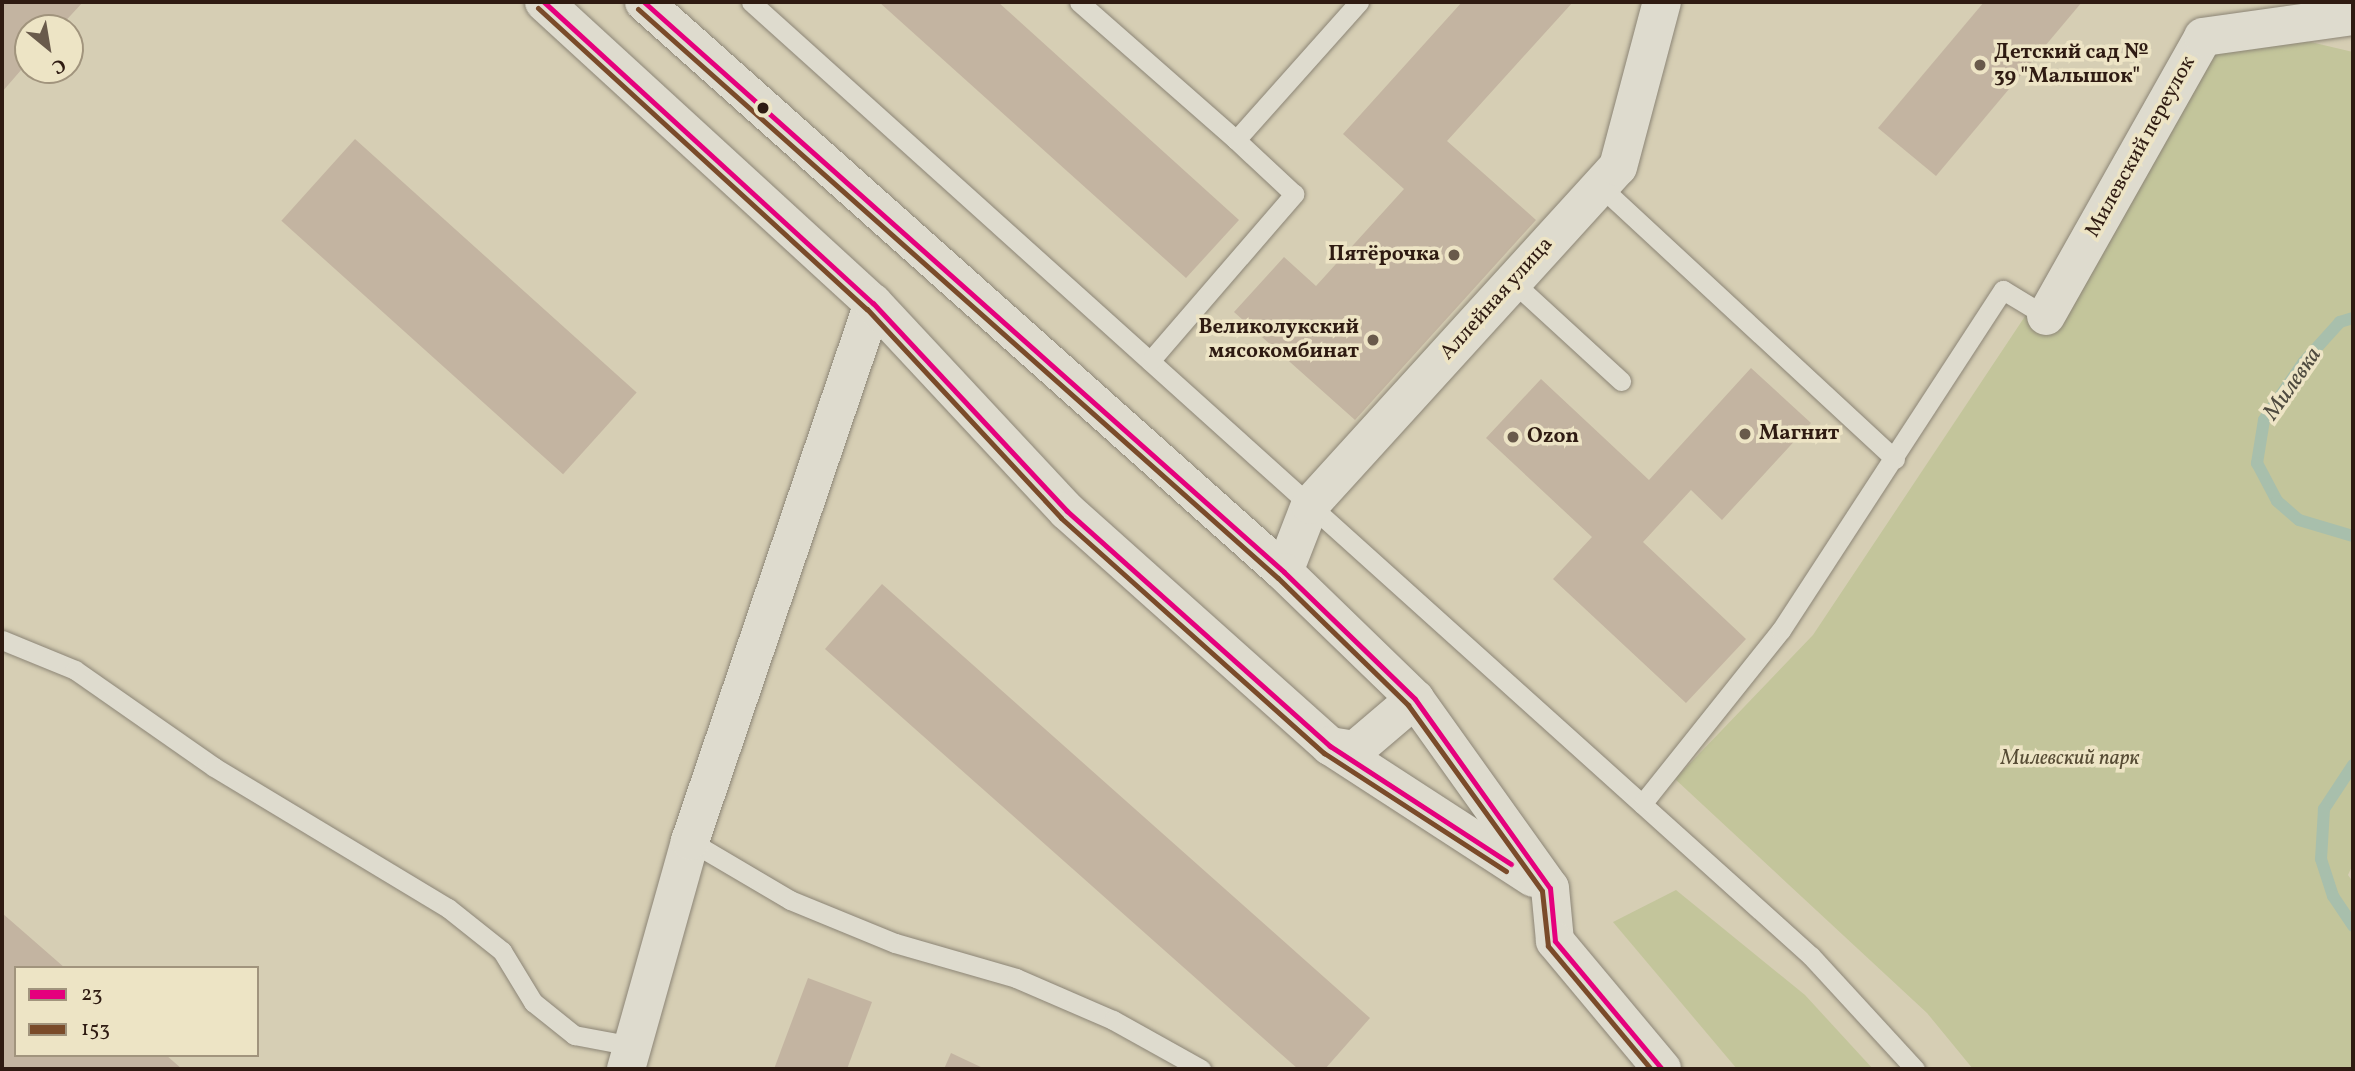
<!DOCTYPE html>
<html>
<head>
<meta charset="utf-8">
<style>
  body { margin:0 }
  #map { position:relative; width:2355px; height:1071px; overflow:hidden; background:#d6ceb4; font-family:Vollkorn,serif }
  div>[style] { position:absolute }
  .green>* { inset:0; background:#c3c59b }
  .stream>* { height:12px; margin:-6px; padding:0 6px; transform-origin:6px; border-radius:6px; background:#a8bfac }
  .building>* { inset:0; background:#c3b4a1; transform-origin:0 0 }
  .roads { filter:drop-shadow(0 0 2px #8c8576) drop-shadow(0 0 2px #8c8576) }
  .service>* { height:19px; margin:-9.5px; padding:0 9.5px; transform-origin:9.5px; border-radius:9.5px; background:#dedbce }
  .minor>* { height:38px; margin:-19px; padding:0 19px; transform-origin:19px; border-radius:19px; background:#dedbce }
  .secondary>* { height:38px; margin:-19px; padding:0 19px; transform-origin:19px; border-radius:19px; background:#dedbce }
  .bus-1>* { height:5px; margin:-2.5px; padding:0 2.5px; transform-origin:2.5px; border-radius:2.5px; background:#e5007d }
  .bus-2>* { height:5px; margin:-2.5px; padding:0 2.5px; transform-origin:2.5px; border-radius:2.5px; background:#7a4b2a }
  .dots>* { width:19px; height:19px; translate:-50% -50%; box-sizing:border-box; border:4px solid #ede4c5; border-radius:50% }
  span { translate:-50% -50%; white-space:nowrap; text-align:center; line-height:1.15; -webkit-text-stroke:7px #ede4c5; paint-order:stroke }
  .poi-label { font-size:21px; color:#2f1b12; font-weight:700 }
  .left { translate:0 -50%; text-align:left }
  .right { translate:-100% -50%; text-align:right }
  .street-label { font-size:21px; color:#2f1b12 }
  .park-label { font-size:21px; color:#574c35; font-style:italic }
  .water-label { font-size:23px; color:#4e4a3f; font-style:italic }
  .frame { position:absolute; inset:0; border:4px solid #2f1b12; pointer-events:none }
  .legend { position:absolute; left:14px; top:966px; width:245px; height:91px; box-sizing:border-box; background:#ede4c5; border:2px solid #a1947d; margin:0; padding:9px 12px; list-style:none; font-size:21px; color:#2f1b12 }
  .legend li { display:flex; align-items:center; gap:14px; height:35px }
  .legend b { width:35px; border:2px solid #a1947d }
  .north { position:absolute; left:14px; top:14px; width:70px; height:70px; box-sizing:border-box; background:#ede4c5; border:2px solid #a1947d; border-radius:50%; rotate:150deg; font-size:19px; font-weight:700; line-height:28px; text-align:center; color:#2f1b12 }
  .north::after { content:''; display:block; margin:auto; width:24px; height:32px; background:#695a4b; clip-path:polygon(50% 0,100% 100%,50% 72%,0 100%) }
</style>
</head>
<body>
<div id="map">
  <div class="green">
    <i style="clip-path:polygon(2208px 18px,2353px 52px,2353px 864px,2348px 875px,2353px 882px,2353px 1069px,1973px 1069px,1927px 1013px,1675px 779px,1813px 635px,2139px 145px)"></i>
    <i style="clip-path:polygon(1676px 890px,1805px 995px,1873px 1069px,1737px 1069px,1613px 922px)"></i>
  </div>
  <div class="stream">
    <i style="left:2353px;top:318px;width:14px;rotate:163deg"></i>
    <i style="left:2340px;top:322px;width:55px;rotate:132.1deg"></i>
    <i style="left:2303px;top:363px;width:69px;rotate:124.4deg"></i>
    <i style="left:2264px;top:420px;width:44px;rotate:99.2deg"></i>
    <i style="left:2257px;top:463px;width:43px;rotate:62.2deg"></i>
    <i style="left:2277px;top:501px;width:29px;rotate:41deg"></i>
    <i style="left:2299px;top:520px;width:56px;rotate:16.5deg"></i>
    <i style="left:2353px;top:765px;width:53px;rotate:123.4deg"></i>
    <i style="left:2324px;top:809px;width:50px;rotate:93.4deg"></i>
    <i style="left:2321px;top:859px;width:39px;rotate:72deg"></i>
    <i style="left:2333px;top:896px;width:36px;rotate:56deg"></i>
  </div>
  <div class="building">
    <i style="clip-path:polygon(2px 2px,83px 2px,59px 28px,28px 28px,28px 62px,2px 92px)"></i>
    <i style="clip-path:polygon(879px 2px,998px 2px,1239px 220px,1186px 278px)"></i>
    <i style="clip-path:polygon(1462px 2px,1573px 2px,1447px 141px,1536px 220px,1355px 420px,1234px 312px,1284px 257px,1316px 286px,1404px 189px,1343px 134px)"></i>
    <i style="clip-path:polygon(1984px 2px,2082px 2px,1936px 176px,1878px 128px)"></i>
    <i style="left:355px;top:139px;width:379px;height:110px;rotate:42deg"></i>
    <i style="clip-path:polygon(1751px 368px,1811px 423px,1722px 520px,1691px 490px,1643px 542px,1746px 639px,1686px 703px,1553px 579px,1592px 537px,1486px 438px,1541px 379px,1649px 480px)"></i>
    <i style="clip-path:polygon(882px 584px,1370px 1018px,1325px 1069px,1298px 1069px,825px 649px)"></i>
    <i style="clip-path:polygon(2px 913px,65px 968px,16px 968px,16px 1055px,166px 1055px,182px 1069px,2px 1069px)"></i>
    <i style="clip-path:polygon(808px 978px,872px 1002px,847px 1069px,774px 1069px)"></i>
    <i style="clip-path:polygon(951px 1053px,985px 1069px,944px 1069px)"></i>
  </div>
  <div class="roads">
    <div class="service">
      <i style="left:751px;top:2px;width:1426px;rotate:41.99deg"></i>
      <i style="left:1811px;top:956px;width:154px;rotate:47.4deg"></i>
      <i style="left:1079px;top:2px;width:209px;rotate:41.3deg"></i>
      <i style="left:1600px;top:186px;width:402px;rotate:42.8deg"></i>
      <i style="left:1512px;top:281px;width:148px;rotate:42.5deg"></i>
      <i style="left:1150px;top:361px;width:221px;rotate:-49.2deg"></i>
      <i style="left:1294px;top:194px;width:79px;rotate:-137deg"></i>
      <i style="left:1236px;top:140px;width:185px;rotate:-48.3deg"></i>
      <i style="left:2px;top:640px;width:79px;rotate:22.3deg"></i>
      <i style="left:75px;top:670px;width:169px;rotate:34.9deg"></i>
      <i style="left:214px;top:767px;width:273px;rotate:31.1deg"></i>
      <i style="left:448px;top:908px;width:69px;rotate:38.5deg"></i>
      <i style="left:502px;top:951px;width:60px;rotate:58.7deg"></i>
      <i style="left:533px;top:1002px;width:53px;rotate:38.8deg"></i>
      <i style="left:574px;top:1035px;width:59px;rotate:10.7deg"></i>
      <i style="left:1642px;top:804px;width:223px;rotate:-51.4deg"></i>
      <i style="left:1781px;top:630px;width:406px;rotate:-56.9deg"></i>
      <i style="left:2003px;top:290px;width:50px;rotate:31.2deg"></i>
      <i style="left:690px;top:841px;width:116px;rotate:30.5deg"></i>
      <i style="left:790px;top:900px;width:113px;rotate:22.3deg"></i>
      <i style="left:895px;top:943px;width:126px;rotate:16.1deg"></i>
      <i style="left:1016px;top:978px;width:106px;rotate:23.4deg"></i>
      <i style="left:1113px;top:1020px;width:101px;rotate:29.1deg"></i>
    </div>
    <div class="minor">
      <i style="left:2046px;top:316px;width:320px;rotate:-60.6deg"></i>
      <i style="left:2203px;top:37px;width:151px;rotate:-8deg"></i>
      <i style="left:1284px;top:572px;width:72px;rotate:-68.8deg"></i>
      <i style="left:1310px;top:505px;width:457px;rotate:-47.7deg"></i>
      <i style="left:1618px;top:167px;width:171px;rotate:-75.1deg"></i>
      <i style="left:626px;top:1069px;width:237px;rotate:-74.3deg"></i>
      <i style="left:690px;top:841px;width:568px;rotate:-71.21deg"></i>
    </div>
    <div class="secondary">
      <i style="left:544px;top:2px;width:446px;rotate:42.5deg"></i>
      <i style="left:873px;top:303px;width:284px;rotate:47deg"></i>
      <i style="left:1067px;top:511px;width:353px;rotate:41.8deg"></i>
      <i style="left:1330px;top:746px;width:242px;rotate:33deg"></i>
      <i style="left:644px;top:2px;width:857px;rotate:41.69deg"></i>
      <i style="left:1284px;top:572px;width:182px;rotate:44.1deg"></i>
      <i style="left:1415px;top:699px;width:232px;rotate:54.5deg"></i>
      <i style="left:1550px;top:888px;width:53px;rotate:84.6deg"></i>
      <i style="left:1555px;top:941px;width:167px;rotate:50.1deg"></i>
      <i style="left:1330px;top:746px;width:25px;rotate:9deg"></i>
      <i style="left:1355px;top:750px;width:79px;rotate:-40.4deg"></i>
    </div>
  </div>
  <div class="bus-1">
    <i style="left:544px;top:2px;width:446px;rotate:42.5deg"></i>
    <i style="left:873px;top:303px;width:284px;rotate:47deg"></i>
    <i style="left:1067px;top:511px;width:353px;rotate:41.8deg"></i>
    <i style="left:1330px;top:746px;width:216px;rotate:33.1deg"></i>
    <i style="left:644px;top:2px;width:857px;rotate:41.69deg"></i>
    <i style="left:1284px;top:572px;width:182px;rotate:44.1deg"></i>
    <i style="left:1415px;top:699px;width:232px;rotate:54.5deg"></i>
    <i style="left:1550px;top:888px;width:53px;rotate:84.6deg"></i>
    <i style="left:1555px;top:941px;width:167px;rotate:50.1deg"></i>
  </div>
  <div class="bus-2">
    <i style="left:538px;top:8px;width:446px;rotate:42.5deg"></i>
    <i style="left:867px;top:309px;width:285px;rotate:47.1deg"></i>
    <i style="left:1061px;top:518px;width:353px;rotate:41.8deg"></i>
    <i style="left:1324px;top:753px;width:217px;rotate:33deg"></i>
    <i style="left:638px;top:9px;width:856px;rotate:41.64deg"></i>
    <i style="left:1278px;top:578px;width:182px;rotate:44.3deg"></i>
    <i style="left:1408px;top:705px;width:229px;rotate:54.2deg"></i>
    <i style="left:1542px;top:891px;width:55px;rotate:83.8deg"></i>
    <i style="left:1548px;top:946px;width:160px;rotate:50.1deg"></i>
  </div>
  <div class="dots">
    <i style="left:1980px;top:65px;background:#695a4b"></i>
    <i style="left:763px;top:108px;background:#2f1b12"></i>
    <i style="left:1454px;top:255px;background:#695a4b"></i>
    <i style="left:1373px;top:340px;background:#695a4b"></i>
    <i style="left:1745px;top:434px;background:#695a4b"></i>
    <i style="left:1513px;top:437px;background:#695a4b"></i>
  </div>
  <div class="poi-label">
    <span class="left" style="left:1994px;top:65px">Детский сад №<br>39 "Малышок"</span>
    <span class="right" style="left:1440px;top:255px">Пятёрочка</span>
    <span class="right" style="left:1359px;top:340px">Великолукский<br>мясокомбинат</span>
    <span class="left" style="left:1759px;top:434px">Магнит</span>
    <span class="left" style="left:1527px;top:437px">Ozon</span>
  </div>
  <div class="street-label">
    <span style="left:2141px;top:147px;rotate:-61deg">Милевский переулок</span>
    <span style="left:1497px;top:299px;rotate:-48deg">Аллейная улица</span>
  </div>
  <div class="park-label">
    <span style="left:2070px;top:759px">Милевский парк</span>
  </div>
  <div class="water-label">
    <span style="left:2293px;top:384px;rotate:-55deg">Милевка</span>
  </div>
  <div class="frame"></div>
  <ul class="legend">
  <li><b style="height:9px;background:#e5007d"></b>23</li>
  <li><b style="height:9px;background:#7a4b2a"></b>153</li>
  </ul>
  <div class="north">С</div>
</div>
</body>
</html>
